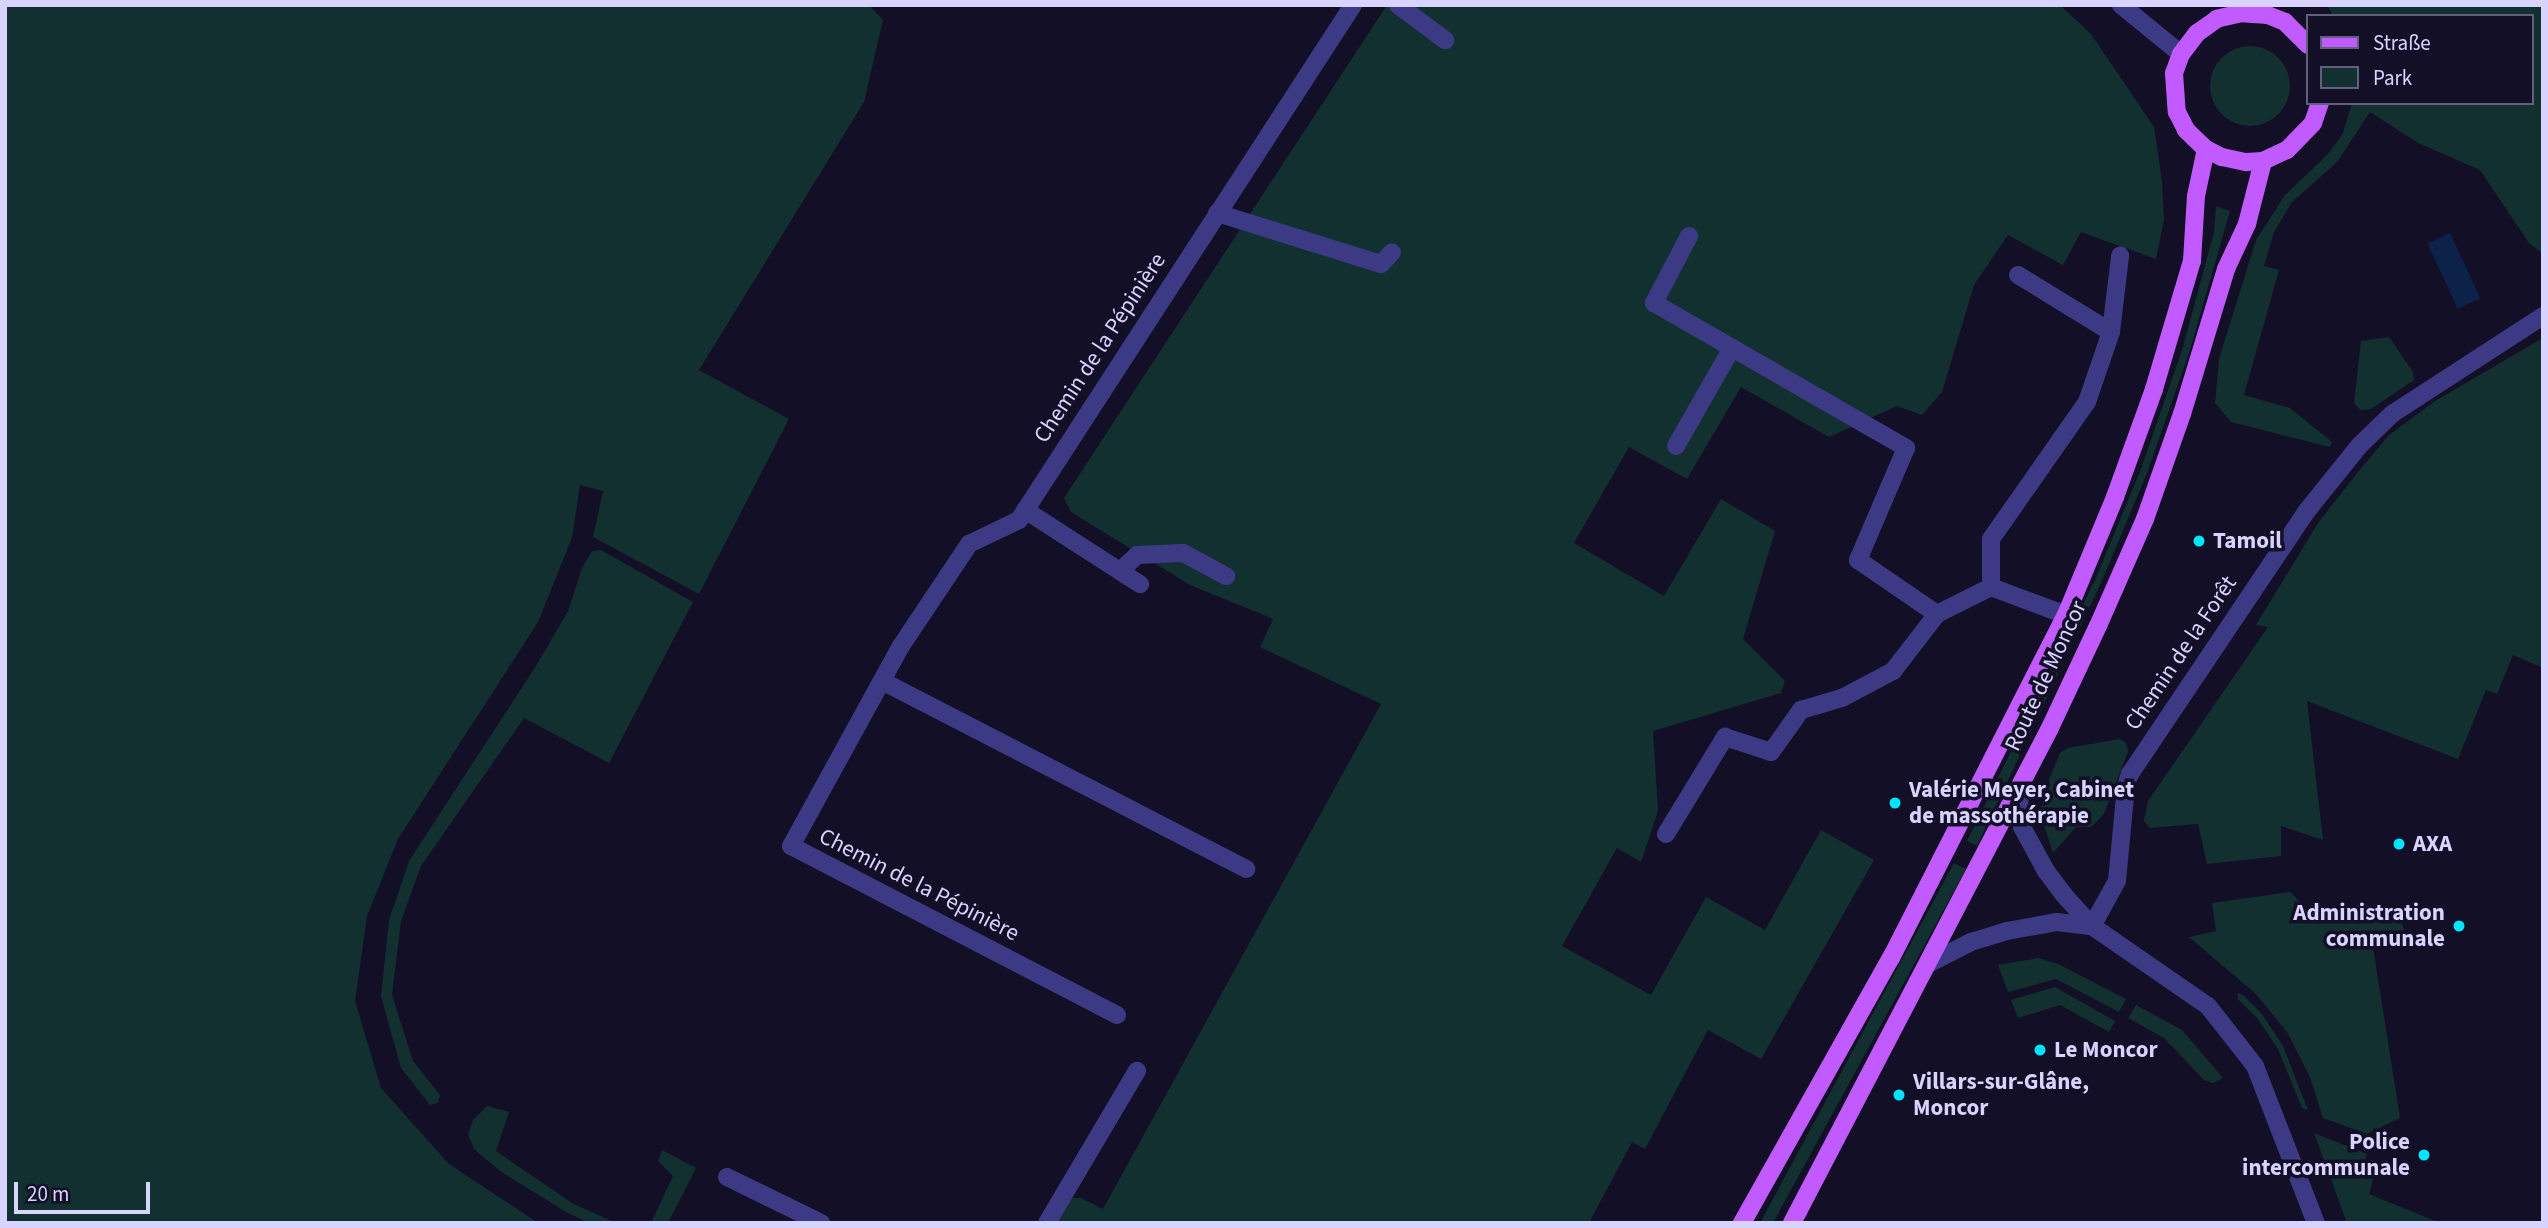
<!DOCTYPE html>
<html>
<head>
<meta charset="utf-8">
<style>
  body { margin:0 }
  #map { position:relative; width:2548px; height:1228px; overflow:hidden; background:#130f26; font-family:"Source Sans 3",sans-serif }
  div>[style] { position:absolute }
  .green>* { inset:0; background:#12302f }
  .round { border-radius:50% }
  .water>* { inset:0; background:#0c2248; transform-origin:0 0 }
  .minor>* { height:18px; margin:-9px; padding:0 9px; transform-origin:9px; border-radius:9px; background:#3d3a85 }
  .major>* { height:18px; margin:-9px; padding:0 9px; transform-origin:9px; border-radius:9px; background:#c25bff }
  .dots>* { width:19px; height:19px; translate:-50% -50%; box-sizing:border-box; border:4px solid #130f26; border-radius:50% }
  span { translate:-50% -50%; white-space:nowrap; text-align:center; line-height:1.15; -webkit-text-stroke:7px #130f26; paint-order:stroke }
  .street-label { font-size:23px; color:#d9d4ff }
  .poi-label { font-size:23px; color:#d9d4ff; font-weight:700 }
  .left { translate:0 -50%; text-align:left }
  .right { translate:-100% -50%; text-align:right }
  .frame { position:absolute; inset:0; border:7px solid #d9d4ff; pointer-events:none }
  .legend { position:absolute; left:2306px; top:14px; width:228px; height:91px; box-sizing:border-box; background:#130f26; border:2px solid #625e7d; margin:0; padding:9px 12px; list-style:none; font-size:21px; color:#d9d4ff }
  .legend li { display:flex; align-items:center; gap:14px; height:35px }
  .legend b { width:35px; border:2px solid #625e7d }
  .scale { position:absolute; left:14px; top:1182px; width:136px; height:32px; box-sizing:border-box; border:4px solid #d9d4ff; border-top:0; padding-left:9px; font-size:21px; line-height:24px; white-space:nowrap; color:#d9d4ff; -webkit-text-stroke:5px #130f26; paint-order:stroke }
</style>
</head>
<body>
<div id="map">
  <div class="green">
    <i style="clip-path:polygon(5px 5px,869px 5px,883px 20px,864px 102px,699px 370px,789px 419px,699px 594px,593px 537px,603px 491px,580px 485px,572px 538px,538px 622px,398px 839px,367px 916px,355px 1001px,381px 1088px,449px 1164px,538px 1223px,5px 1223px)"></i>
    <i style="clip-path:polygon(1387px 5px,2060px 5px,2091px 34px,2154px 127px,2162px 181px,2164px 220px,2156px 259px,2081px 232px,2063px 265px,2008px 235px,1974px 285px,1942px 392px,1922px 415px,1897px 406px,1829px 437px,1741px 387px,1687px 479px,1629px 447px,1574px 543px,1664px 596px,1721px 499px,1775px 531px,1743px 639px,1785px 681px,1781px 693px,1653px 731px,1658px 811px,1641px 862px,1617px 848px,1562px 946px,1651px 995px,1706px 897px,1765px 930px,1821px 830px,1874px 860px,1761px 1059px,1708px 1030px,1645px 1149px,1632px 1142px,1589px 1223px,1057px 1223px,1071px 1198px,1081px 1198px,1103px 1209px,1381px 704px,1260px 647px,1273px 619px,1190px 585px,1071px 512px,1064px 498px)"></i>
    <i style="clip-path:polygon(2327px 5px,2543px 5px,2543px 254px,2529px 243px,2480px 170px,2418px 143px,2370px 112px,2337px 162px,2292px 202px,2274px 232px,2264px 266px,2279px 270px,2244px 395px,2290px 408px,2332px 442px,2330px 447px,2231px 422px,2215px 403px,2219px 359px,2256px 240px,2285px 195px,2328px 154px,2343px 133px,2352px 103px,2532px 103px,2532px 16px,2333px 16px)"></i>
    <i class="round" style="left:2210px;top:46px;width:80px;height:80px"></i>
    <i style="clip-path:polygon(2216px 206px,2230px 211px,2190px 350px,2147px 473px,2101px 583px,1977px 846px,1967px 841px,2095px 580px,2141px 469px,2183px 347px,2214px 232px)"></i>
    <i style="clip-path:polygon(2389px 337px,2413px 372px,2414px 380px,2371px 409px,2360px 410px,2354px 403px,2361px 341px)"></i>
    <i style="clip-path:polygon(2543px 338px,2543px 668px,2513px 655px,2497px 694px,2486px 690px,2458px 759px,2307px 701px,2323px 840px,2281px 826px,2281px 856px,2207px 864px,2198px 824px,2150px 828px,2144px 821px,2148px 801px,2268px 627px,2256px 625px,2318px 523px,2358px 472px,2389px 435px,2435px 401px)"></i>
    <i style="clip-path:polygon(601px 550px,693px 602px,609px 763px,524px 718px,421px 866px,401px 921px,392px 995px,413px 1061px,440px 1095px,438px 1103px,430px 1105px,401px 1068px,381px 996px,389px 920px,409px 861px,536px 666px,568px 611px,582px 568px,592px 551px)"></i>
    <i style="clip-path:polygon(2120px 739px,2126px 743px,2128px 752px,2104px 814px,2091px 827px,2076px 827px,2053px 853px,2040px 813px,2046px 787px,2060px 753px,2067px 748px)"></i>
    <i style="clip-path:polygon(1954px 863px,1966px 869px,1773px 1223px,1760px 1223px)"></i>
    <i style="clip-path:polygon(2290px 892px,2306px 908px,2331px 915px,2397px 912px,2407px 936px,2373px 947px,2400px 1118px,2367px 1134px,2323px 1118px,2310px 1077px,2287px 1032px,2257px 995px,2189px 937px,2216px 931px,2212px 903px)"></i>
    <i style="clip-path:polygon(2038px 958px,2058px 964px,2126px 999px,2119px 1012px,2056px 979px,2008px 992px,1998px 965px)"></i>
    <i style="clip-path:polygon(2055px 987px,2115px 1021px,2109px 1032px,2060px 1005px,2018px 1018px,2011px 1000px)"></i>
    <i style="clip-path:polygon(2238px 993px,2243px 995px,2262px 1014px,2283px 1046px,2308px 1110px,2302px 1108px,2278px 1049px,2257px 1018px,2238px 999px)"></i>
    <i style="clip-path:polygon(2136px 1005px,2182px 1030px,2223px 1078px,2213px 1083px,2204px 1080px,2164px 1038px,2128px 1018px)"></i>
    <i style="clip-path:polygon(487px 1106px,509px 1112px,496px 1151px,572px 1203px,616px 1223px,589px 1223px,566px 1212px,500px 1171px,474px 1149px,468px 1134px,473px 1120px)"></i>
    <i style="clip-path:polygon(2314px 1133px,2367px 1154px,2363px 1167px,2375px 1172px,2369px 1194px,2440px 1223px,2347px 1223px)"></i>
    <i style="clip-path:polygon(662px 1150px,696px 1168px,668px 1223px,651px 1223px,673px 1176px,658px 1161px)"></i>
  </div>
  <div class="water">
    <i style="left:2450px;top:233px;width:72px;height:25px;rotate:65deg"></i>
  </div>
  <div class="minor">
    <i style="left:1398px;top:5px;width:59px;rotate:36.7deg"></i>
    <i style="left:2121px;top:5px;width:77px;rotate:39.2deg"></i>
    <i style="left:1217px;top:213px;width:172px;rotate:17.3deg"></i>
    <i style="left:1381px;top:264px;width:16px;rotate:-47deg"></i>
    <i style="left:1689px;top:236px;width:76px;rotate:117.6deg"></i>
    <i style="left:1654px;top:303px;width:291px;rotate:29.9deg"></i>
    <i style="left:1906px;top:448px;width:122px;rotate:113.2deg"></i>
    <i style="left:1858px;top:560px;width:96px;rotate:34.4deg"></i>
    <i style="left:1937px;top:614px;width:60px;rotate:-26.6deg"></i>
    <i style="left:1991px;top:587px;width:80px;rotate:20.5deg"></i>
    <i style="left:2018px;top:275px;width:109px;rotate:31.5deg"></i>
    <i style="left:1676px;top:446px;width:113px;rotate:-60.3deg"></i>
    <i style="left:1025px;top:510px;width:137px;rotate:32.8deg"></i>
    <i style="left:1120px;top:571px;width:23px;rotate:-43deg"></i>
    <i style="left:1137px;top:555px;width:46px;rotate:-2.5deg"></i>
    <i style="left:1183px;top:553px;width:49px;rotate:28.1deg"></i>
    <i style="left:1991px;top:587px;width:48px;rotate:-90deg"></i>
    <i style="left:1991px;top:539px;width:167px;rotate:-55deg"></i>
    <i style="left:2087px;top:402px;width:74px;rotate:-71.1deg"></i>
    <i style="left:2111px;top:332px;width:77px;rotate:-83.2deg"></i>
    <i style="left:882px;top:681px;width:410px;rotate:27.3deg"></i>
    <i style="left:2018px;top:789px;width:38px;rotate:84deg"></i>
    <i style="left:2022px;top:827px;width:50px;rotate:61.4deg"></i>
    <i style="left:2046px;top:871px;width:30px;rotate:53deg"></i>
    <i style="left:2064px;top:895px;width:42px;rotate:47.9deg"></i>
    <i style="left:2092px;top:926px;width:141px;rotate:34.6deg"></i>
    <i style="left:2208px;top:1006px;width:76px;rotate:51.9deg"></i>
    <i style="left:2255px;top:1066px;width:168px;rotate:68.8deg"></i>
    <i style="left:1666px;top:834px;width:114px;rotate:-58.7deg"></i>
    <i style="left:1725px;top:737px;width:48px;rotate:18.1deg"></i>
    <i style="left:1771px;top:752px;width:52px;rotate:-54.5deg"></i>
    <i style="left:1801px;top:710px;width:43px;rotate:-16.3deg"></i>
    <i style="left:1842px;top:698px;width:58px;rotate:-27.9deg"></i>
    <i style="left:1893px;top:671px;width:72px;rotate:-52.3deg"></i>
    <i style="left:2092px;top:926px;width:51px;rotate:-60.9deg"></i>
    <i style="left:2117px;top:881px;width:95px;rotate:-84.6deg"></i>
    <i style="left:2126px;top:786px;width:13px;rotate:-72deg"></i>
    <i style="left:2130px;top:774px;width:316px;rotate:-56.1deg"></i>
    <i style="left:2306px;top:512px;width:85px;rotate:-51.2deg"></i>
    <i style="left:2359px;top:446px;width:46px;rotate:-44.1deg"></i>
    <i style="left:2392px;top:414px;width:180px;rotate:-33deg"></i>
    <i style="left:1928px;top:964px;width:48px;rotate:-27.1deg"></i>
    <i style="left:1971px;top:942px;width:38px;rotate:-17deg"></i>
    <i style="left:2007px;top:931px;width:51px;rotate:-10.2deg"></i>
    <i style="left:2057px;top:922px;width:35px;rotate:7deg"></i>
    <i style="left:1117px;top:1015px;width:367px;rotate:-152.6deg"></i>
    <i style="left:791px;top:846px;width:228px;rotate:-61.2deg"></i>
    <i style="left:901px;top:646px;width:123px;rotate:-56.3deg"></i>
    <i style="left:969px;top:544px;width:55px;rotate:-25.6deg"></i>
    <i style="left:1019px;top:520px;width:614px;rotate:-57.03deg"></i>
    <i style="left:727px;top:1177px;width:105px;rotate:26.1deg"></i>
    <i style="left:1047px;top:1223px;width:177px;rotate:-59.4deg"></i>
  </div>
  <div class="major">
    <i style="left:2308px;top:45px;width:33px;rotate:-135deg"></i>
    <i style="left:2285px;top:22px;width:18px;rotate:-158deg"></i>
    <i style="left:2268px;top:15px;width:26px;rotate:-176deg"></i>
    <i style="left:2242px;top:13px;width:26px;rotate:167deg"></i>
    <i style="left:2217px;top:19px;width:24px;rotate:145deg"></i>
    <i style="left:2197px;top:33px;width:26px;rotate:127deg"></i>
    <i style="left:2181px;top:54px;width:20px;rotate:110deg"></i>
    <i style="left:2174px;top:73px;width:39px;rotate:86deg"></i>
    <i style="left:2177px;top:112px;width:20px;rotate:63deg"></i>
    <i style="left:2186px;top:130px;width:28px;rotate:44deg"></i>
    <i style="left:2206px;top:149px;width:18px;rotate:27deg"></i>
    <i style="left:2222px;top:157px;width:25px;rotate:12deg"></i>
    <i style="left:2246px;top:162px;width:17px;rotate:-3deg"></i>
    <i style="left:2263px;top:161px;width:26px;rotate:-25deg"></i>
    <i style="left:2287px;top:150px;width:37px;rotate:-46deg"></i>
    <i style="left:2313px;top:123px;width:21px;rotate:-71deg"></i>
    <i style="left:1742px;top:1223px;width:304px;rotate:-60.7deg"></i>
    <i style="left:1891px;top:958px;width:385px;rotate:-63deg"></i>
    <i style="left:2066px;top:615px;width:128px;rotate:-67.4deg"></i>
    <i style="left:2115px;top:497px;width:115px;rotate:-70.1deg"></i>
    <i style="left:2154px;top:389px;width:134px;rotate:-73.5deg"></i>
    <i style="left:2192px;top:261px;width:65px;rotate:-86.5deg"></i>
    <i style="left:2196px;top:196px;width:48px;rotate:-78deg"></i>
    <i style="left:1792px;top:1223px;width:556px;rotate:-62.47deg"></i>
    <i style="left:2049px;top:730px;width:115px;rotate:-64.8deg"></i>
    <i style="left:2098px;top:626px;width:117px;rotate:-66.3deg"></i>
    <i style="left:2145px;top:519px;width:111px;rotate:-70.6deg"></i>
    <i style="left:2182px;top:414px;width:152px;rotate:-73.1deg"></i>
    <i style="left:2226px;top:269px;width:50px;rotate:-65deg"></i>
    <i style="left:2247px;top:224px;width:65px;rotate:-75.7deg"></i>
  </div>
  <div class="dots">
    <i style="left:2199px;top:541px;background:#00e5ff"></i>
    <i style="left:1895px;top:803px;background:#00e5ff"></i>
    <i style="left:2399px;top:844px;background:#00e5ff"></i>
    <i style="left:2459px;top:926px;background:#00e5ff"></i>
    <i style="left:2040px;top:1050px;background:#00e5ff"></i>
    <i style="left:1899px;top:1095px;background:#00e5ff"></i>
    <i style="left:2424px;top:1155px;background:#00e5ff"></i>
  </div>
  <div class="street-label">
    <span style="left:1100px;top:348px;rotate:-57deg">Chemin de la Pépinière</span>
    <span style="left:2181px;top:653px;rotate:-56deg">Chemin de la Forêt</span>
    <span style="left:2046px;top:676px;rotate:-65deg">Route de Moncor</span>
    <span style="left:919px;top:885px;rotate:27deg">Chemin de la Pépinière</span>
  </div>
  <div class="poi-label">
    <span class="left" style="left:2213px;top:541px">Tamoil</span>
    <span class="left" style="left:1909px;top:803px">Valérie Meyer, Cabinet<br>de massothérapie</span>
    <span class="left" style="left:2413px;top:844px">AXA</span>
    <span class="right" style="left:2445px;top:926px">Administration<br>communale</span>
    <span class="left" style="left:2054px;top:1050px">Le Moncor</span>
    <span class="left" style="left:1913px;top:1095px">Villars-sur-Glâne,<br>Moncor</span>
    <span class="right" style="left:2410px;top:1155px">Police<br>intercommunale</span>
  </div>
  <div class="frame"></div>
  <ul class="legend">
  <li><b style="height:9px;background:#c25bff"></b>Straße</li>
  <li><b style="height:19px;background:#12302f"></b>Park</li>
  </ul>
  <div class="scale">20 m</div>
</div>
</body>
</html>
